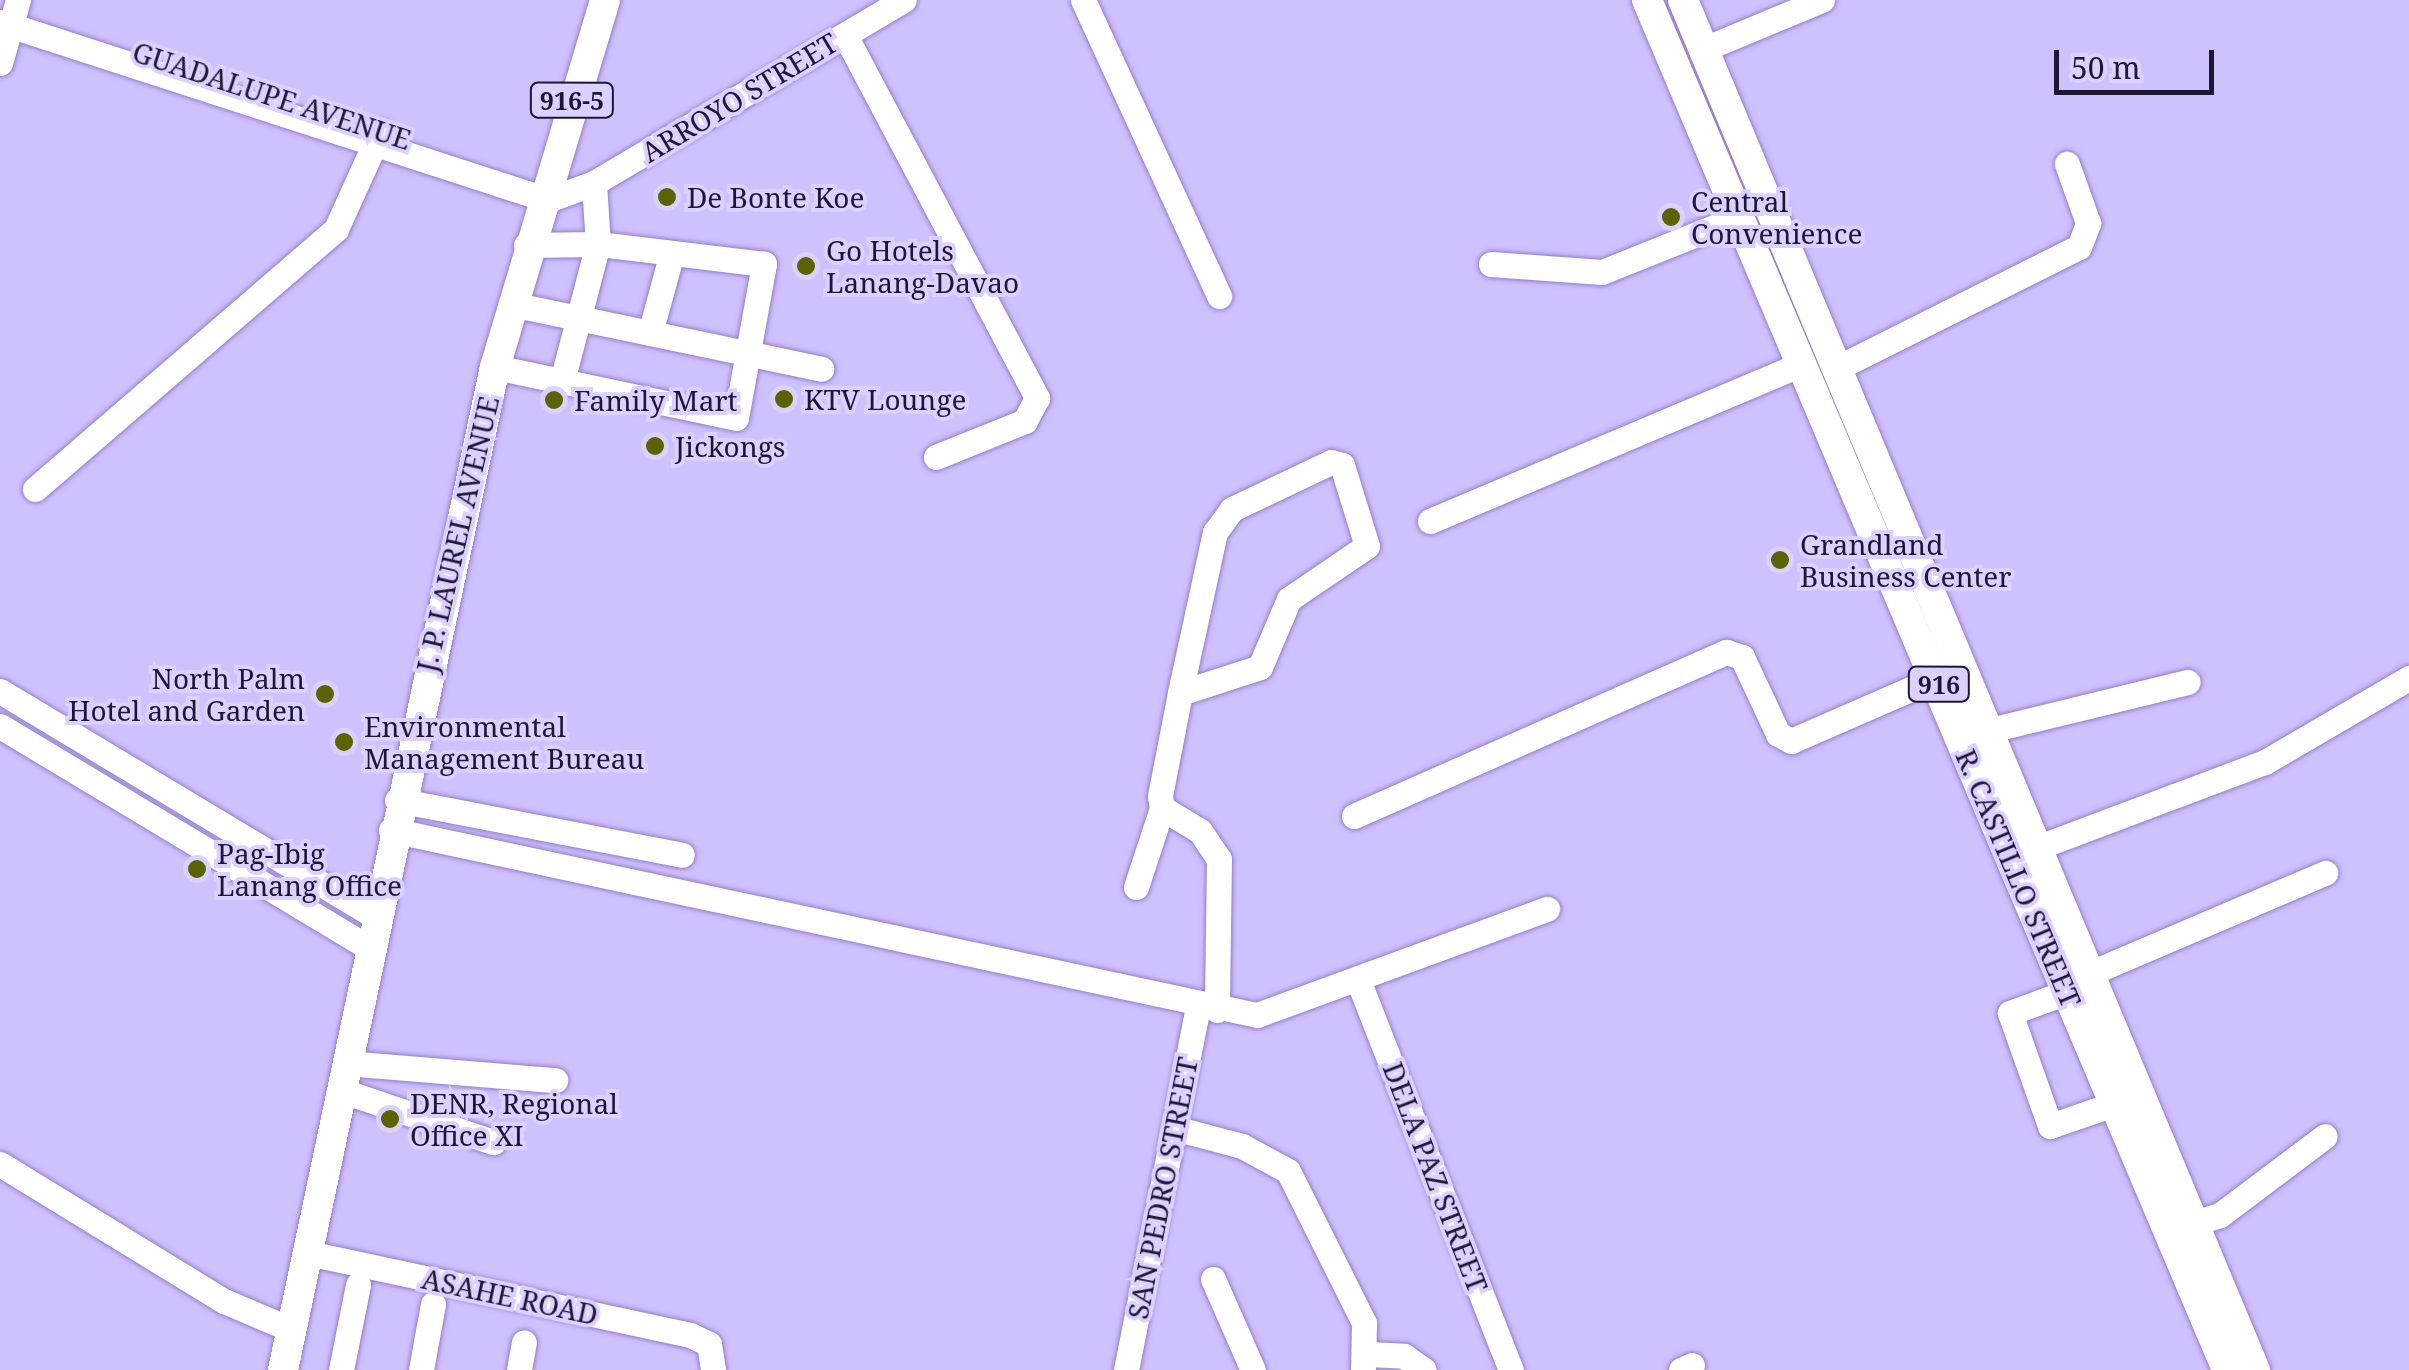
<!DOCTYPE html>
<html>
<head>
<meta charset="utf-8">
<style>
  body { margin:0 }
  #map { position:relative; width:2409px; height:1370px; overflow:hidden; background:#cfc0fe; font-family:"Noto Serif",serif }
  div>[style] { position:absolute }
  .roads { filter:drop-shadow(0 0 2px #937fc8) drop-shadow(0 0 2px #937fc8) }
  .minor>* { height:25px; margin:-12.5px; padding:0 12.5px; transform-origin:12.5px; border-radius:12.5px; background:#fff }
  .major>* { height:30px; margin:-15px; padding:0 15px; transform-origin:15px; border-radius:15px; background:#fff }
  .dots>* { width:28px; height:28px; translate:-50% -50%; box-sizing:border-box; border:5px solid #dbd0ff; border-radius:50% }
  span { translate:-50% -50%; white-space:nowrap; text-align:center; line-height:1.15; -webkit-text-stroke:8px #dbd0ff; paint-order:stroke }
  .shield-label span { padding:2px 8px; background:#dbd0ff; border:2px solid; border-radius:8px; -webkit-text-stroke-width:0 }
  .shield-label { font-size:25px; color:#1f1633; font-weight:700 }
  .street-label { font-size:28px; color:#1f1633 }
  .poi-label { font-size:28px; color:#1f1633 }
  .left { translate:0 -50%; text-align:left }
  .right { translate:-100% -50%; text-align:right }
  .scale { position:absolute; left:2054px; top:50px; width:160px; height:45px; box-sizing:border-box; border:5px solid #1f1633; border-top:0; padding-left:12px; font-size:30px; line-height:35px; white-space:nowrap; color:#1f1633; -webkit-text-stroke:8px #dbd0ff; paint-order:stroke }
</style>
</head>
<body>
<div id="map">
  <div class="roads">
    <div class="minor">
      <i style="left:1083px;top:0;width:326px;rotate:65.3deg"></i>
      <i style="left:0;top:22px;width:576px;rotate:17.99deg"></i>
      <i style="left:548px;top:200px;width:49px;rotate:-20.3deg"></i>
      <i style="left:594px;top:183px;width:360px;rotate:-30.6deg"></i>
      <i style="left:845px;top:35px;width:411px;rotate:62.1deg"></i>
      <i style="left:1037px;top:398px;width:26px;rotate:118deg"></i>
      <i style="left:1025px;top:421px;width:96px;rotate:158deg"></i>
      <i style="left:1704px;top:49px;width:128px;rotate:-22.6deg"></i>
      <i style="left:0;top:63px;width:66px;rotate:-74.1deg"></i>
      <i style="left:1491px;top:264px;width:111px;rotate:4.1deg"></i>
      <i style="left:1602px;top:272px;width:148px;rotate:-21.9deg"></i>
      <i style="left:511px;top:304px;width:317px;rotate:11.8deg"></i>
      <i style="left:650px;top:333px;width:80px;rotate:-74.7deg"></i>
      <i style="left:495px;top:367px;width:246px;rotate:11.9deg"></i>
      <i style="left:736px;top:418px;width:157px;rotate:-79.7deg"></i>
      <i style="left:764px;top:264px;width:167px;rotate:-173.1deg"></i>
      <i style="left:598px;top:244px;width:72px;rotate:179.2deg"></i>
      <i style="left:1839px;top:367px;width:268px;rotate:-26.6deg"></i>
      <i style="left:2079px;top:247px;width:26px;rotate:-69deg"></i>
      <i style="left:2088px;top:223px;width:63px;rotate:-109.6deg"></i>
      <i style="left:562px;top:381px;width:142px;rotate:-75.3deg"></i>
      <i style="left:598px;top:244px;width:61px;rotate:-93.8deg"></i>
      <i style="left:35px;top:489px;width:398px;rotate:-40.8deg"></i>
      <i style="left:336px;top:229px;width:107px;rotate:-65.6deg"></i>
      <i style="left:1430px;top:521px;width:401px;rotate:-22.9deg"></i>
      <i style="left:0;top:691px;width:437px;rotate:31deg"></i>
      <i style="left:1180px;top:693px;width:84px;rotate:-18deg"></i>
      <i style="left:1260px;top:667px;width:74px;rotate:-66.9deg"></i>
      <i style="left:1289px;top:599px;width:94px;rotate:-34.2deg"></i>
      <i style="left:1367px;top:546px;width:85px;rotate:-107.2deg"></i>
      <i style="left:1342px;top:465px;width:11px;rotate:-165deg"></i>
      <i style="left:1331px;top:462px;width:110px;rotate:154.6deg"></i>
      <i style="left:1232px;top:509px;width:29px;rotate:126deg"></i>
      <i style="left:1215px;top:532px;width:165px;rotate:102.3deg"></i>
      <i style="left:1180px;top:693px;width:105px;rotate:101deg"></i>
      <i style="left:1160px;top:796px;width:12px;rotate:81deg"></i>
      <i style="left:1162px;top:808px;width:44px;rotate:31.2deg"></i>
      <i style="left:1200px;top:831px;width:34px;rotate:56deg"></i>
      <i style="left:1219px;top:859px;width:151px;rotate:90.8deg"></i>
      <i style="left:0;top:726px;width:429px;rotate:31deg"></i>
      <i style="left:1970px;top:735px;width:224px;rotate:-13.7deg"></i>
      <i style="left:397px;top:800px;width:290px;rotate:10.9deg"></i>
      <i style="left:1354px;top:816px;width:407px;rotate:-23.8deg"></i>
      <i style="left:1726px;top:652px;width:17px;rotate:17deg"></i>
      <i style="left:1742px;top:657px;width:85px;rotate:64.9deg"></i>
      <i style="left:1778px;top:734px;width:15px;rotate:28deg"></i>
      <i style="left:1791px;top:741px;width:176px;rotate:-23.5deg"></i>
      <i style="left:391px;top:830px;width:886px;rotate:12.06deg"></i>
      <i style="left:1257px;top:1015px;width:309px;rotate:-20.1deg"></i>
      <i style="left:2020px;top:854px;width:262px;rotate:-20.6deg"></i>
      <i style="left:2265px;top:762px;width:167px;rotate:-30.3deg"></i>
      <i style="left:1136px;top:887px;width:83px;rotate:-71.8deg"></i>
      <i style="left:2088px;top:974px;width:258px;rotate:-23.1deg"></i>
      <i style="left:1360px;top:985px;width:414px;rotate:68.6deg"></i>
      <i style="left:2067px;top:992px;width:61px;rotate:159.8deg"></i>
      <i style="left:2010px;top:1013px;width:120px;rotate:70.5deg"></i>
      <i style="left:2050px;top:1126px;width:65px;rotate:-19deg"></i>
      <i style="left:346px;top:1063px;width:210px;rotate:4.7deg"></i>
      <i style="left:340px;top:1090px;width:162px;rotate:18.8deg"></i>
      <i style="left:1174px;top:1128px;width:70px;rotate:14.8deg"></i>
      <i style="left:1242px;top:1146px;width:52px;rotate:28.5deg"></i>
      <i style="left:1288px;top:1171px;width:170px;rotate:63.4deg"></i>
      <i style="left:1364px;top:1323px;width:47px;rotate:91.2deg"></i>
      <i style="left:0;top:1164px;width:263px;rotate:31.5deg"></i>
      <i style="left:224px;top:1301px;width:74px;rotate:23.1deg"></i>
      <i style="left:2179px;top:1228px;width:43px;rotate:-17.6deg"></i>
      <i style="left:2220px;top:1215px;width:131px;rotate:-37deg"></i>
      <i style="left:308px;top:1253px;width:391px;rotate:12.1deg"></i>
      <i style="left:690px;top:1335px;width:21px;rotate:25deg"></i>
      <i style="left:709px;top:1344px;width:26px;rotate:81deg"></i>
      <i style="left:1213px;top:1279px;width:99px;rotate:66.3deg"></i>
      <i style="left:1369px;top:1354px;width:35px;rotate:3deg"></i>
      <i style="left:1404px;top:1356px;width:24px;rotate:35deg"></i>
      <i style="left:341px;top:1370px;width:87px;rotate:-78.7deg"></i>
      <i style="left:421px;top:1370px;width:67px;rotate:-79.7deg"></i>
      <i style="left:519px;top:1370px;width:28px;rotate:-80deg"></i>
      <i style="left:1126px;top:1370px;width:371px;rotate:-78.8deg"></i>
      <i style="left:1681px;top:1370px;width:12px;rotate:-24deg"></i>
    </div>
    <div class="major">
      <i style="left:1647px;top:0;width:1488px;rotate:67.05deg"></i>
      <i style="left:1683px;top:0;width:1485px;rotate:67.34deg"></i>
      <i style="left:283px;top:1370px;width:1025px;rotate:-78.07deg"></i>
      <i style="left:495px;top:367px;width:383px;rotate:-73.3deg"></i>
    </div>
  </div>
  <div class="dots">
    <i style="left:667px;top:197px;background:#5a6300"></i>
    <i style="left:1671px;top:217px;background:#5a6300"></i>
    <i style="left:806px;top:266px;background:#5a6300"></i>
    <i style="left:784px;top:399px;background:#5a6300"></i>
    <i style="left:554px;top:400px;background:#5a6300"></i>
    <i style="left:655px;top:446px;background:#5a6300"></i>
    <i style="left:1780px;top:560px;background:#5a6300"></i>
    <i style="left:325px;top:694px;background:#5a6300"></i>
    <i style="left:344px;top:742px;background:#5a6300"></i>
    <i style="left:197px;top:869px;background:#5a6300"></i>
    <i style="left:390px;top:1119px;background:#5a6300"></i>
  </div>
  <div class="shield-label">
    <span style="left:572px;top:100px">916-5</span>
    <span style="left:1939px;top:684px">916</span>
  </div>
  <div class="street-label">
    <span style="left:272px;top:95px;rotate:18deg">GUADALUPE AVENUE</span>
    <span style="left:739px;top:97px;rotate:-31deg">ARROYO STREET</span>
    <span style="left:457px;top:534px;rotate:-77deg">J. P. LAUREL AVENUE</span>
    <span style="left:2019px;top:878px;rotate:67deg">R. CASTILLO STREET</span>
    <span style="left:1436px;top:1177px;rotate:69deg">DELA PAZ STREET</span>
    <span style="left:1162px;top:1188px;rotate:-79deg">SAN PEDRO STREET</span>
    <span style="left:510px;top:1296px;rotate:12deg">ASAHE ROAD</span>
  </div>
  <div class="poi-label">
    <span class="left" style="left:687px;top:197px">De Bonte Koe</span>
    <span class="left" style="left:1691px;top:217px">Central<br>Convenience</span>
    <span class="left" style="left:826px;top:266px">Go Hotels<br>Lanang-Davao</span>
    <span class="left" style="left:804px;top:399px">KTV Lounge</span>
    <span class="left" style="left:574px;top:400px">Family Mart</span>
    <span class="left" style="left:675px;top:446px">Jickongs</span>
    <span class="left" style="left:1800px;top:560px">Grandland<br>Business Center</span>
    <span class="right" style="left:305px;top:694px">North Palm<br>Hotel and Garden</span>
    <span class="left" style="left:364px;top:742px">Environmental<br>Management Bureau</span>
    <span class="left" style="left:217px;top:869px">Pag-Ibig<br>Lanang Office</span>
    <span class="left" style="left:410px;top:1119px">DENR, Regional<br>Office XI</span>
  </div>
  <div class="scale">50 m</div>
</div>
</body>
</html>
